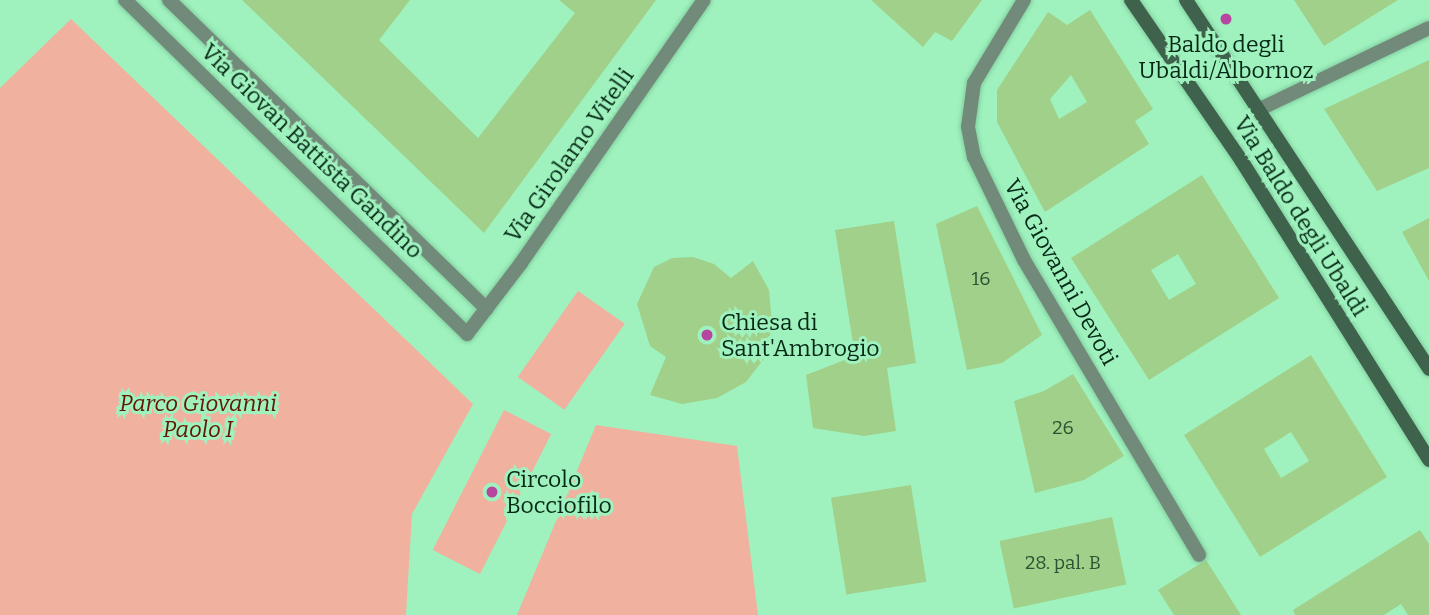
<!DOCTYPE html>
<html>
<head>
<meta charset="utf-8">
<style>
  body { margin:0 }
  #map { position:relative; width:1429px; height:615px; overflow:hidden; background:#9ff2be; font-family:Bitter,serif }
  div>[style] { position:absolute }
  .green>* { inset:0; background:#f0b19f; transform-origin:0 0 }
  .building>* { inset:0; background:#a0d089; transform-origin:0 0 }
  .roads { filter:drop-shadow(0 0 2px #83cea0) drop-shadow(0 0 2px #83cea0) }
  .minor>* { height:14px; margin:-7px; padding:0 7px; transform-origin:7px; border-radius:7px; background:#728a7a }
  .secondary>* { height:14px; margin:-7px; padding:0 7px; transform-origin:7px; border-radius:7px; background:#3e624c }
  .dots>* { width:19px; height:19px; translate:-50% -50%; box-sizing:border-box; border:4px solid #9ff2be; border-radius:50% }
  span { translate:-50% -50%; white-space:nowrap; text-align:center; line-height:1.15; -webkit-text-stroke:6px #9ff2be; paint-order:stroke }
  .number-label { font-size:19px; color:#2c5333 }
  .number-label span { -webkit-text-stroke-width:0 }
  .poi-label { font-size:23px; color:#052916 }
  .left { translate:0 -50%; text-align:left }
  .street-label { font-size:23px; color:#052916 }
  .park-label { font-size:23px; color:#631802; font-style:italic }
</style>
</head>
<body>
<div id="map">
  <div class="green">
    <i style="clip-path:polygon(71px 19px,473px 404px,412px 514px,406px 615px,0 615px,0 88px)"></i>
    <i style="left:578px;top:291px;width:57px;height:105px;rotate:35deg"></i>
    <i style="left:504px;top:410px;width:53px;height:157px;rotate:27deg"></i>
    <i style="clip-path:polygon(596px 425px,737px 446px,758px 615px,517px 615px)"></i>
  </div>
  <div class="building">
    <i style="clip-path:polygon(242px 0,410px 0,379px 40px,478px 138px,575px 13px,559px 0,656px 0,484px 233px)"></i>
    <i style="clip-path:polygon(871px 0,982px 0,952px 41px,935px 32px,923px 47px)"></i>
    <i style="clip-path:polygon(1294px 0,1398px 0,1324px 46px)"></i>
    <i style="clip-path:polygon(evenodd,1090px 10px,1153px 109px,1135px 121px,1149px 144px,1045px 212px,997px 122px,997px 90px,1048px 12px,1067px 25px,1090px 10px,1071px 75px,1087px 102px,1059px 119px,1050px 99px,1071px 75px)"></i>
    <i style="clip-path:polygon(1429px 60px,1429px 168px,1377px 191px,1324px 109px)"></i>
    <i style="clip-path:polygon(evenodd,1202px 175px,1279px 298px,1149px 380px,1071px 258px,1202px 175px,1178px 254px,1196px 284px,1169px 300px,1151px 270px,1178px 254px)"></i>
    <i style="clip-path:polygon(977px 206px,1042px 335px,1002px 363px,967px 370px,936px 224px)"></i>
    <i style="clip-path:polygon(1429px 218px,1429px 281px,1402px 232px)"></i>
    <i style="clip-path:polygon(894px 221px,916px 363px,887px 368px,896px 431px,864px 436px,813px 428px,806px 375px,855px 356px,835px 230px)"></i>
    <i style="clip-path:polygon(693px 257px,714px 264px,731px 278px,753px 261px,769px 290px,772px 323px,767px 355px,746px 382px,717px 398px,682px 404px,650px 395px,666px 357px,650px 346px,637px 304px,654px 267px,672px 258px)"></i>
    <i style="clip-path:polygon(evenodd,1311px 355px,1387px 477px,1260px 557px,1184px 435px,1311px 355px,1291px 432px,1309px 461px,1281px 478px,1264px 449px,1291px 432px)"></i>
    <i style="clip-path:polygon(1073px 374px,1124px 456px,1084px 480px,1035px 493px,1014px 401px,1044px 391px)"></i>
    <i style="left:911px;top:485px;width:98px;height:81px;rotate:81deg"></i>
    <i style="left:1112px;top:517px;width:69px;height:115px;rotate:78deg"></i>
    <i style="clip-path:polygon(1420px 530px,1429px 544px,1429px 615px,1408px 615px,1401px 604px,1384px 615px,1295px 615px,1293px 610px)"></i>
    <i style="clip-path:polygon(1206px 560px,1241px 615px,1174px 615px,1158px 590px)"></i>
  </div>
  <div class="roads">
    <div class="minor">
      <i style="left:125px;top:0;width:478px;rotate:44.3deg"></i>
      <i style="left:467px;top:334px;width:89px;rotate:-52.7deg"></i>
      <i style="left:521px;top:263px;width:320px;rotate:-55.2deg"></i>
      <i style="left:169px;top:0;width:443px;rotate:44.2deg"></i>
      <i style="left:1024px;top:0;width:97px;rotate:121.1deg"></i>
      <i style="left:974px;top:83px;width:44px;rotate:97.8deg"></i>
      <i style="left:968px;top:127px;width:31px;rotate:79deg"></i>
      <i style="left:974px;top:157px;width:114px;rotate:64.1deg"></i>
      <i style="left:1024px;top:260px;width:343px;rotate:59.3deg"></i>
      <i style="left:1260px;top:109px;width:187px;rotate:-25.6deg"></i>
    </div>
    <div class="secondary">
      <i style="left:1131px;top:0;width:194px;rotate:55.5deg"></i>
      <i style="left:1241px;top:160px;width:354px;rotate:57.9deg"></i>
      <i style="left:1186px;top:0;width:442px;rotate:56.6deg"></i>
    </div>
  </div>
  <div class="dots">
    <i style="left:1226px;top:19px;background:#b746a1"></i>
    <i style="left:707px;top:335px;background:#b746a1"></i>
    <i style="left:492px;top:492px;background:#b746a1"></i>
  </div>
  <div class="number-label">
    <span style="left:981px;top:279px">16</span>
    <span style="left:1063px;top:428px">26</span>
    <span style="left:1063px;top:563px">28. pal. B</span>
  </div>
  <div class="poi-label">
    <span style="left:1226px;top:57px">Baldo degli<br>Ubaldi/Albornoz</span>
    <span class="left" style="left:721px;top:335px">Chiesa di<br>Sant'Ambrogio</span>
    <span class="left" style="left:506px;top:492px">Circolo<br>Bocciofilo</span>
  </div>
  <div class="street-label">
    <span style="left:312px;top:151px;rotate:44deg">Via Giovan Battista Gandino</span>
    <span style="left:569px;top:155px;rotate:-55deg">Via Girolamo Vitelli</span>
    <span style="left:1301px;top:216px;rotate:58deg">Via Baldo degli Ubaldi</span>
    <span style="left:1061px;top:272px;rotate:61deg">Via Giovanni Devoti</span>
  </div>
  <div class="park-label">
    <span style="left:198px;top:416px">Parco Giovanni<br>Paolo I</span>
  </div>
</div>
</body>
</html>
